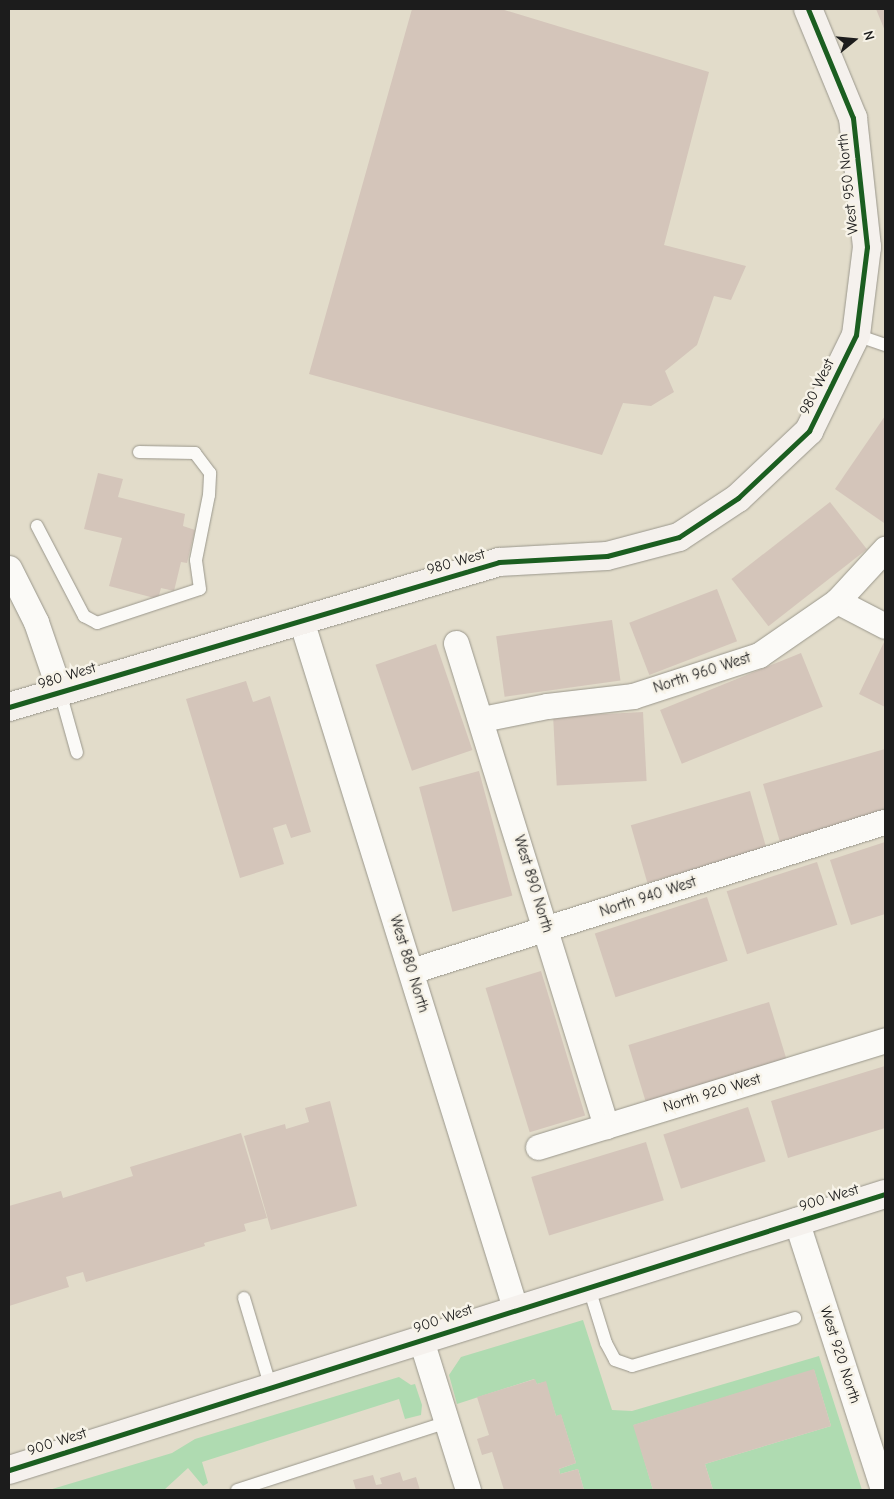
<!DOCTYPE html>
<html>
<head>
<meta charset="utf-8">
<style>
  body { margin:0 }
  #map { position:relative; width:894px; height:1499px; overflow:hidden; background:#e2dcca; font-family:"Comic Neue",sans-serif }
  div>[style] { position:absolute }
  .green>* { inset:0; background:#afdbb1 }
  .building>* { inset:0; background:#d4c5ba; transform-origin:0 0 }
  .roads { filter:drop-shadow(0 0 1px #9a978c) drop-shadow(0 0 1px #9a978c) }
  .lane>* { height:12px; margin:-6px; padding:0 6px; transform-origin:6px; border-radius:6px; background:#fbfaf7 }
  .street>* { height:25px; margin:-12.5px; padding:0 12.5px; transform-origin:12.5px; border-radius:12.5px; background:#fbfaf7 }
  .secondary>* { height:28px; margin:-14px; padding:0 14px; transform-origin:14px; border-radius:14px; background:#f5f1ed }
  .cycleway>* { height:5px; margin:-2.5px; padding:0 2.5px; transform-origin:2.5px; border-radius:2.5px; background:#1b5e20 }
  span { translate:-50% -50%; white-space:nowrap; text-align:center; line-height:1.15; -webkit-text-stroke:5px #f7f3e8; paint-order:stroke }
  .street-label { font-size:15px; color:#1c1c1c }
  .frame { position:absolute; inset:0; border:10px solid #1c1c1c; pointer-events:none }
  .north { position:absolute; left:829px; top:15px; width:50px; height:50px; -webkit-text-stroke:4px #f7f3e8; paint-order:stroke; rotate:73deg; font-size:14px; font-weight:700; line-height:20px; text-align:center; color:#1c1c1c }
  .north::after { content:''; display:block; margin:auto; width:18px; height:22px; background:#1c1c1c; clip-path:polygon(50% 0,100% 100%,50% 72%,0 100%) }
</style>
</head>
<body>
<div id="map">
  <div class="green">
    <i style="clip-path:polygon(583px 1320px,612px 1410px,632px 1411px,819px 1356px,862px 1490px,713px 1490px,705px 1464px,831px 1426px,814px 1370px,634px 1425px,653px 1490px,584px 1490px,578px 1469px,560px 1474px,559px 1469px,576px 1463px,561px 1415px,556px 1416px,545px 1382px,537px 1384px,534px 1379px,457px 1404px,449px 1375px,461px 1357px)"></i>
    <i style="clip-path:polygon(399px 1377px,411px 1385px,415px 1384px,422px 1405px,421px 1415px,405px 1419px,399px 1399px,202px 1462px,208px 1483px,203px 1486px,188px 1468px,164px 1490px,49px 1490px,172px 1453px,195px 1439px)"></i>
  </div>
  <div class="building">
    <i style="clip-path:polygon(412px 9px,501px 9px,709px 72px,664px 245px,746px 266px,731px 300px,714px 296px,697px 345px,665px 371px,674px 392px,651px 406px,623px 403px,602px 455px,309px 374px)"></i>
    <i style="clip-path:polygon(876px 9px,885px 9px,885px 31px)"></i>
    <i style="clip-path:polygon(885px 416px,885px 520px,884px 523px,835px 489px)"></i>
    <i style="clip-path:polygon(98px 473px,123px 479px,118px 497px,185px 514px,183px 526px,195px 530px,187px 563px,181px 562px,174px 591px,161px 588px,158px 599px,109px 586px,122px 538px,84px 529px)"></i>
    <i style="left:830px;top:502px;width:60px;height:125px;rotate:52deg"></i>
    <i style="left:717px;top:589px;width:56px;height:94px;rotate:69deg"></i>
    <i style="left:612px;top:620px;width:61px;height:117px;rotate:82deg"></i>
    <i style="clip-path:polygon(885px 640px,885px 707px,859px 694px)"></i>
    <i style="left:436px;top:644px;width:112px;height:64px;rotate:71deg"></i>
    <i style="left:801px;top:653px;width:58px;height:152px;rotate:68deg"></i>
    <i style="clip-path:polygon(246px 681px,253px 702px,270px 696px,311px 832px,291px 838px,286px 824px,273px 828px,284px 864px,240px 878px,186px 699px)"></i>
    <i style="left:643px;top:712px;width:69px;height:90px;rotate:87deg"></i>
    <i style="clip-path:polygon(885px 749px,885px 812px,780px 842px,763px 784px)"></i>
    <i style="left:479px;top:771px;width:129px;height:62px;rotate:75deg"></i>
    <i style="left:750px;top:791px;width:60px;height:124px;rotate:74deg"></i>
    <i style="clip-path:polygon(885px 842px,885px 914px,851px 925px,830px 860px)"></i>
    <i style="left:817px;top:862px;width:66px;height:95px;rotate:72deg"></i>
    <i style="left:707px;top:897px;width:67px;height:118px;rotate:72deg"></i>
    <i style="left:541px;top:971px;width:151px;height:58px;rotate:73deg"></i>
    <i style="left:769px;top:1002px;width:59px;height:147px;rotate:73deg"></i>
    <i style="clip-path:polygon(885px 1066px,885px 1128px,788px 1158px,771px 1101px)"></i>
    <i style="clip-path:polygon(330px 1101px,357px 1206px,271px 1230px,244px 1136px,285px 1124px,286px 1129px,309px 1122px,305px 1108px)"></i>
    <i style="left:748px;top:1107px;width:57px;height:89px;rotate:72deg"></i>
    <i style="clip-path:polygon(241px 1133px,267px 1218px,244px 1224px,246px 1231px,204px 1243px,205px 1246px,86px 1282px,83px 1272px,66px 1277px,69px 1287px,9px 1306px,9px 1206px,61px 1191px,63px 1198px,133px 1176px,130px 1167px)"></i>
    <i style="left:646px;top:1142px;width:61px;height:120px;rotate:73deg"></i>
    <i style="clip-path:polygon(814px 1369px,831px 1426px,705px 1464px,713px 1490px,653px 1490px,633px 1425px)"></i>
    <i style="clip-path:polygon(535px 1379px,537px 1384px,546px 1381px,556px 1416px,561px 1414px,576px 1463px,559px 1469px,560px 1474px,578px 1469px,584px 1490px,504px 1490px,492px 1452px,482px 1455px,477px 1439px,489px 1435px,477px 1397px)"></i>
    <i style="clip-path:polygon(400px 1472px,403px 1481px,416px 1477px,420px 1490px,356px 1490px,353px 1480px,373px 1475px,376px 1485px,382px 1484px,380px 1478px)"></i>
  </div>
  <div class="roads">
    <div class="lane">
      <i style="left:856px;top:335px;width:31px;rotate:19deg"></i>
      <i style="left:37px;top:526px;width:102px;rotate:62.4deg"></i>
      <i style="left:84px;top:616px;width:15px;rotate:28deg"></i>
      <i style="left:97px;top:623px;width:108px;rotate:-18.3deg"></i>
      <i style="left:200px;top:589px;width:29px;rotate:-98deg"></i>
      <i style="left:196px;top:560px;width:66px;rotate:-78.7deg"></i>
      <i style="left:209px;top:495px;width:22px;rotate:-87deg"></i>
      <i style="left:210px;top:473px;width:25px;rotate:-127deg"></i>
      <i style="left:195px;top:453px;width:56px;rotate:-179deg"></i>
      <i style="left:60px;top:692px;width:63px;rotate:74.4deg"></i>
      <i style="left:588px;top:1285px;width:61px;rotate:72.8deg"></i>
      <i style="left:606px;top:1343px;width:19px;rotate:62deg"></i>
      <i style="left:615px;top:1360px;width:18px;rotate:19deg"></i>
      <i style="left:632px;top:1366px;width:170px;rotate:-16.4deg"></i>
      <i style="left:244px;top:1298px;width:94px;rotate:73.3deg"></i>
      <i style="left:237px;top:1490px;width:221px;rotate:-17.9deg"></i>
    </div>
    <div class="street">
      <i style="left:9px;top:568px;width:60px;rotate:63.4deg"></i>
      <i style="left:36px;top:622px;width:74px;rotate:71.1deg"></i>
      <i style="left:837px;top:601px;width:54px;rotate:27.5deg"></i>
      <i style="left:301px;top:620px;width:721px;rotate:72.72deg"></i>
      <i style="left:456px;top:643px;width:506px;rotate:72.75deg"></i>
      <i style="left:482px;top:719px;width:66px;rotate:-11.3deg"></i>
      <i style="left:547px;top:706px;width:87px;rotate:-6.6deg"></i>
      <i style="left:633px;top:696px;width:133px;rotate:-18deg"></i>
      <i style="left:759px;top:655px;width:95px;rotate:-34.7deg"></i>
      <i style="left:837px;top:601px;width:71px;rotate:-47.3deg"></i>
      <i style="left:411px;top:971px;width:497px;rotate:-17.5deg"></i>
      <i style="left:538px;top:1147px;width:363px;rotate:-17.1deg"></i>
      <i style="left:796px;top:1220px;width:284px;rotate:72.1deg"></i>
      <i style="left:421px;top:1340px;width:157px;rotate:72.6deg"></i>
    </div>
    <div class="secondary">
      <i style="left:9px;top:707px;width:511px;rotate:-16.48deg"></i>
      <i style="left:499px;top:562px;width:108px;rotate:-3.2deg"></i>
      <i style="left:607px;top:556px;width:74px;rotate:-14.8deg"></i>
      <i style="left:679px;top:537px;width:71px;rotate:-33.5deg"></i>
      <i style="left:738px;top:498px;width:98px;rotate:-43.3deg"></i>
      <i style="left:809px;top:431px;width:107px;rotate:-63.9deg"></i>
      <i style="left:856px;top:335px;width:89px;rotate:-82.9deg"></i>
      <i style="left:867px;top:247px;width:130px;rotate:-96.2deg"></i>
      <i style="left:853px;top:118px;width:118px;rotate:-112.4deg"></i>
      <i style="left:9px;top:1470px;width:918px;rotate:-17.49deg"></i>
    </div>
  </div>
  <div class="cycleway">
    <i style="left:9px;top:707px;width:511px;rotate:-16.48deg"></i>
    <i style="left:499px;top:562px;width:108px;rotate:-3.2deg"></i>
    <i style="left:607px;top:556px;width:74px;rotate:-14.8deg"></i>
    <i style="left:679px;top:537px;width:71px;rotate:-33.5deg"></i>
    <i style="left:738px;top:498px;width:98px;rotate:-43.3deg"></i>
    <i style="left:809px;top:431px;width:107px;rotate:-63.9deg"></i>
    <i style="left:856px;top:335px;width:89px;rotate:-82.9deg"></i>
    <i style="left:867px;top:247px;width:130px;rotate:-96.2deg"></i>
    <i style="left:853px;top:118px;width:118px;rotate:-112.4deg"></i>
    <i style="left:9px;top:1470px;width:918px;rotate:-17.49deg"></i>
  </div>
  <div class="street-label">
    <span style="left:848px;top:184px;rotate:-96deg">West 950 North</span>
    <span style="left:817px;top:387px;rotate:-64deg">980 West</span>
    <span style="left:456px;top:562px;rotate:-16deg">980 West</span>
    <span style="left:702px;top:673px;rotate:-18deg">North 960 West</span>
    <span style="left:67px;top:676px;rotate:-17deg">980 West</span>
    <span style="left:533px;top:884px;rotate:73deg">West 890 North</span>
    <span style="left:648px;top:897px;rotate:-18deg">North 940 West</span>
    <span style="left:409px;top:964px;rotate:73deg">West 880 North</span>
    <span style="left:712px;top:1093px;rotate:-17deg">North 920 West</span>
    <span style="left:829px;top:1198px;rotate:-17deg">900 West</span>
    <span style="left:443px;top:1319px;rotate:-19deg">900 West</span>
    <span style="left:840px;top:1355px;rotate:72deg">West 920 North</span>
    <span style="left:57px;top:1442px;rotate:-18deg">900 West</span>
  </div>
  <div class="frame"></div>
  <div class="north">N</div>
</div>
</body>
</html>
